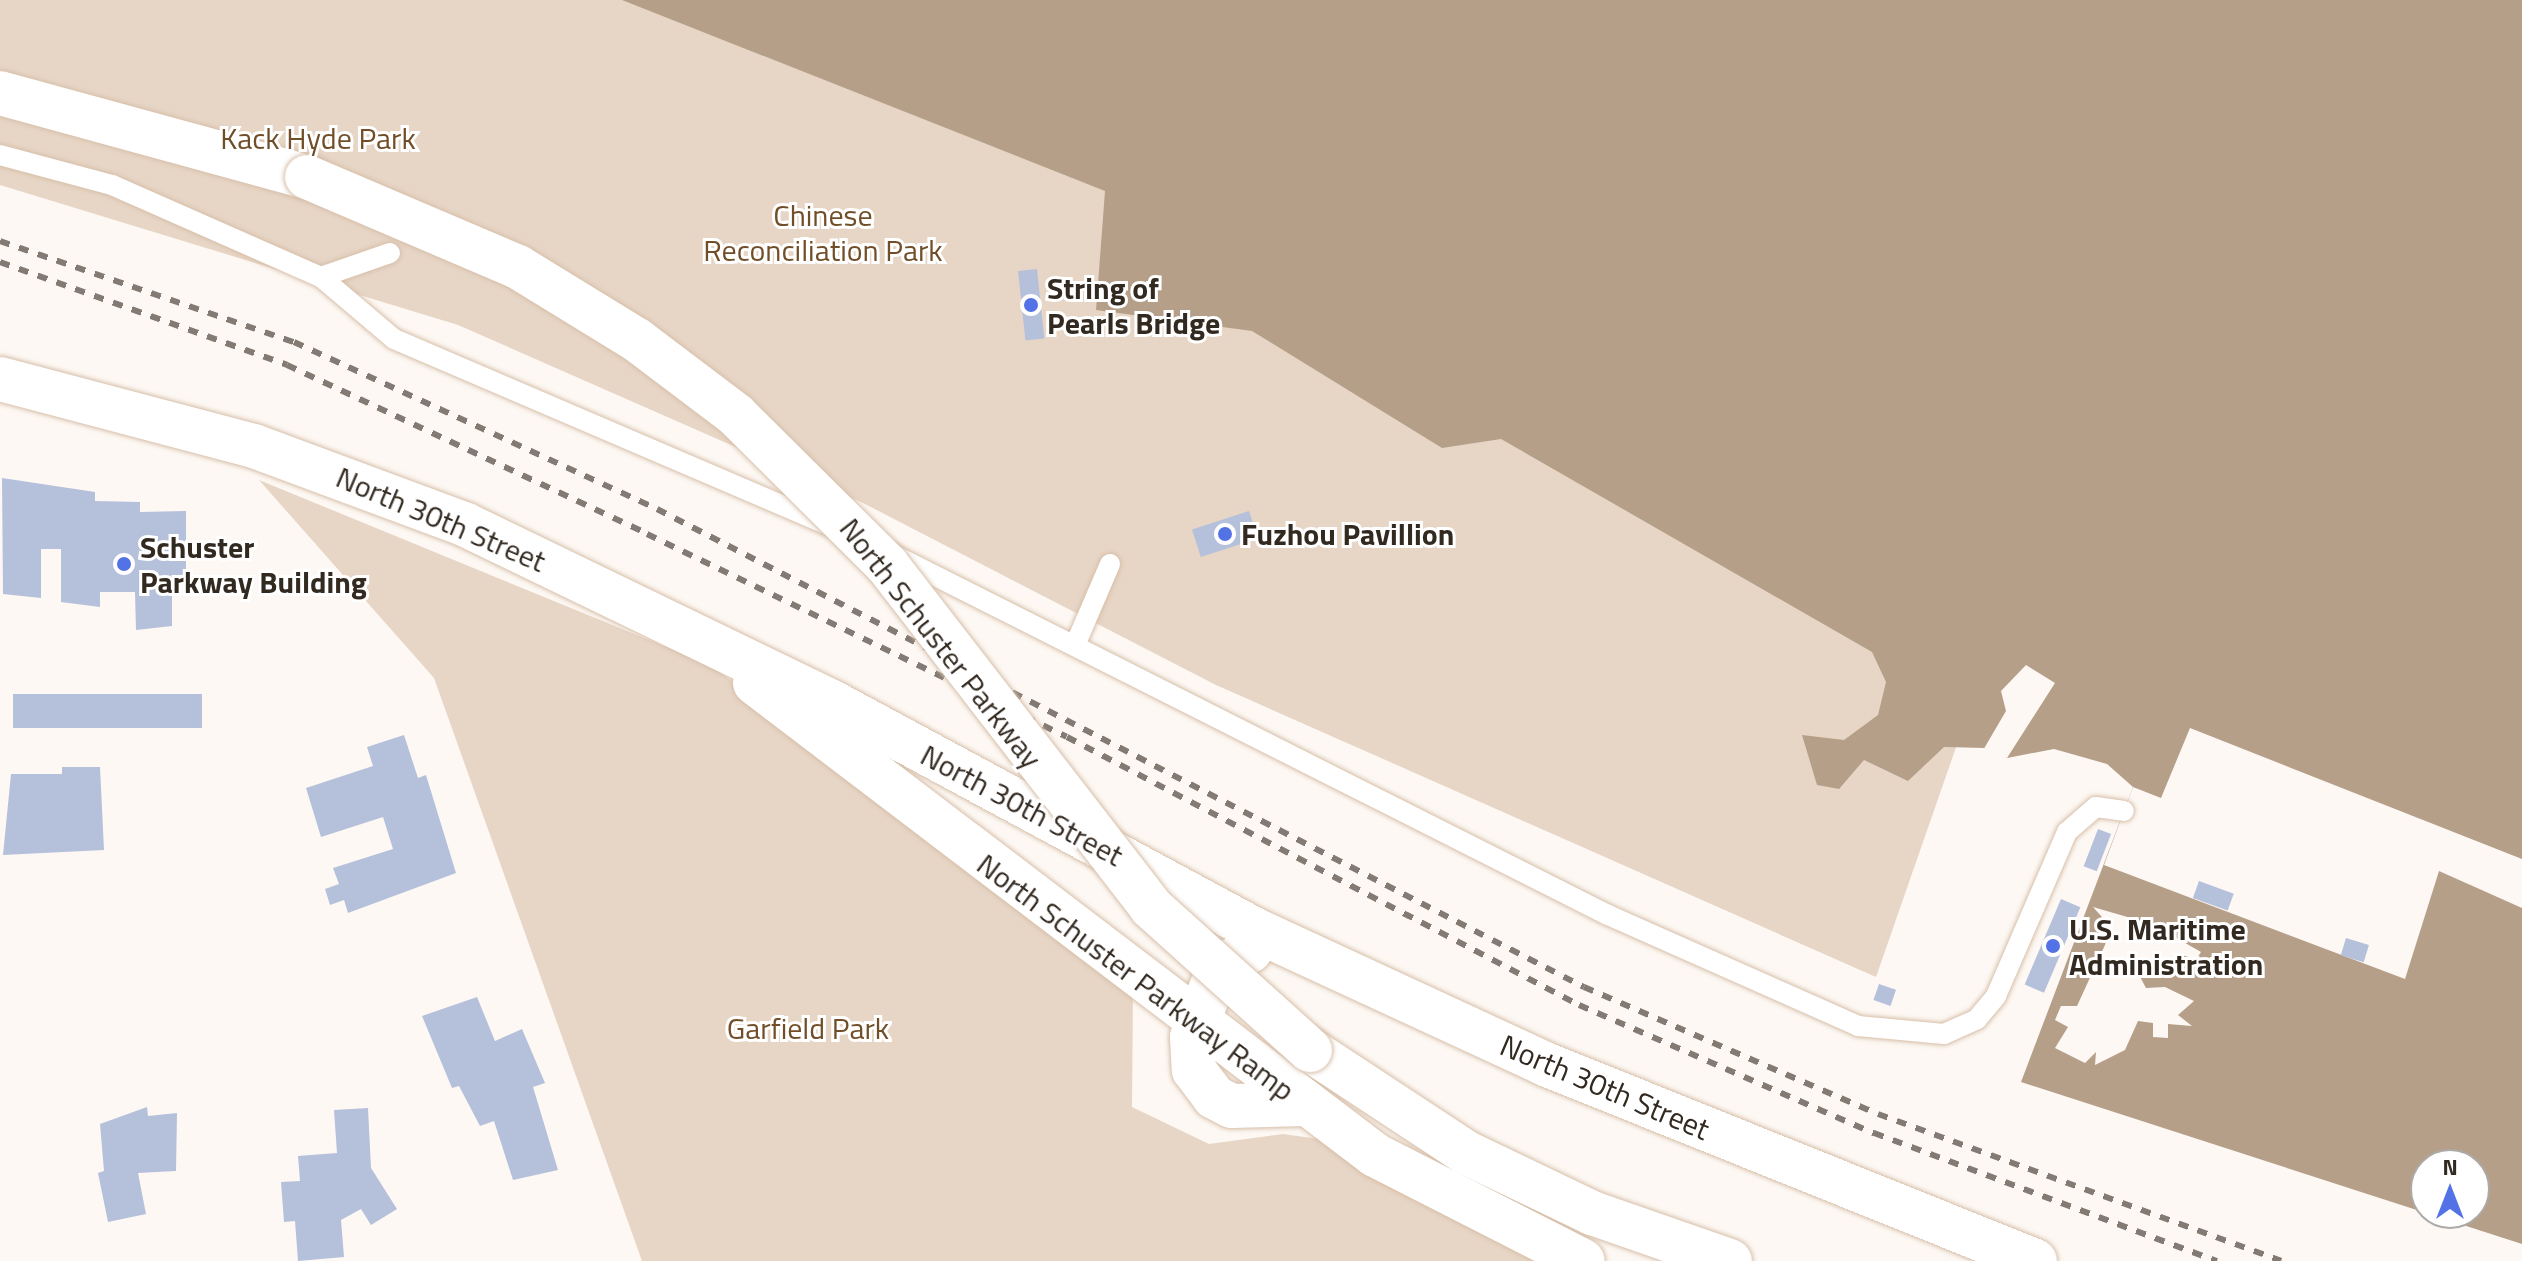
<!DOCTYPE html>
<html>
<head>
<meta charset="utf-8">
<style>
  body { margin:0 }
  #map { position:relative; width:2522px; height:1261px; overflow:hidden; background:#fdf8f3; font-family:"Titillium Web",sans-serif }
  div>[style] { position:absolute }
  .green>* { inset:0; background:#e7d6c6 }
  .water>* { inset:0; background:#b69f89 }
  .pier>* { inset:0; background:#fdf8f3 }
  .building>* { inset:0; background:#b5c0db; transform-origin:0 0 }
  .roads { filter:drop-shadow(0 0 2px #d7bfa9) drop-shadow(0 0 2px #d7bfa9) }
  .service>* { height:20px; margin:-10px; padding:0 10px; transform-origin:10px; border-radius:10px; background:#fff }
  .secondary>* { height:44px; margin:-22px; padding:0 22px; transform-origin:22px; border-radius:22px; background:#fff }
  .trunk>* { height:44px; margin:-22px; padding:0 22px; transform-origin:22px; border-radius:22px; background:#fff }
  .rail>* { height:6px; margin-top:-3px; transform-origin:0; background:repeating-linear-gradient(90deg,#827a73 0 10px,transparent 0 20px) }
  .bridges { filter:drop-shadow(0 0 2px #d7bfa9) drop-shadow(0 0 2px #d7bfa9) }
  .trunk-bridge>* { height:44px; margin:-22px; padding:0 22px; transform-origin:22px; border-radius:22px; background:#fff }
  .dots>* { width:22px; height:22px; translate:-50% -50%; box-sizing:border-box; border:4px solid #fff; border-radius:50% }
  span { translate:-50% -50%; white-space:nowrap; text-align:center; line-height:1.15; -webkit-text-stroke:6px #fff; paint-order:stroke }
  .park-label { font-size:30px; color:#714e28 }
  .poi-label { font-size:30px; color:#322920; font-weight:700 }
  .left { translate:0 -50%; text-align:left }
  .street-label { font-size:30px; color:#322920 }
  .north { position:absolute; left:2410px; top:1149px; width:80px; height:80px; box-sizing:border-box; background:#fff; border:2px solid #ada9a6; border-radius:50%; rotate:0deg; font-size:22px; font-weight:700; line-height:32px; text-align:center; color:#322920 }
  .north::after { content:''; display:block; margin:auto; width:28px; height:36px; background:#5272e6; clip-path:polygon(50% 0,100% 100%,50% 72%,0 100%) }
</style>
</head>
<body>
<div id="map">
  <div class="green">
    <i style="clip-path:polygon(0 0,881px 0,1984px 667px,1876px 977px,1216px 685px,863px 503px,458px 325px,0 185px)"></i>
    <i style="clip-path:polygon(259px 480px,710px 665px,1038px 908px,1133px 990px,1132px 1107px,1209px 1144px,1283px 1134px,1326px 1140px,1547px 1261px,642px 1261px,434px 678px)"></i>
  </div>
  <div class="water">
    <i style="clip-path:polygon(evenodd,622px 0,2522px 0,2522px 1244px,2021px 1082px,2133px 787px,2107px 764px,2054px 749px,2007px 758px,1985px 748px,1944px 747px,1908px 781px,1864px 760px,1839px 789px,1817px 785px,1802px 735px,1844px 740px,1878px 715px,1886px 682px,1872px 652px,1501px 439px,1442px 448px,1252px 331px,1096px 310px,1105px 191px,622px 0,2426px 1165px,2474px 1165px,2474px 1213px,2426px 1213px,2426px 1165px)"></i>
  </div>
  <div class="pier">
    <i style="clip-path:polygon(2026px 665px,2055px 683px,2007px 758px,1982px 752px,2006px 711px,2001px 691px)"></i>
    <i style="clip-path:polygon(2190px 728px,2522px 859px,2522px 908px,2439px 871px,2405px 979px,2104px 865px,2133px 787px,2161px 798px)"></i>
    <i style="clip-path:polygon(2093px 907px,2148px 923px,2148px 937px,2173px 936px,2201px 952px,2196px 960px,2180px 954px,2172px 974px,2159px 973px,2154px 957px,2138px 973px,2146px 988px,2165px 987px,2194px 1001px,2178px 1015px,2192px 1026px,2168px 1024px,2168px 1038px,2153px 1037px,2153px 1023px,2138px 1021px,2125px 1050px,2095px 1065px,2096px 1052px,2085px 1063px,2055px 1048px,2068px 1027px,2055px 1020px,2061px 1006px,2077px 1006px,2105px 945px,2110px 926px)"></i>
  </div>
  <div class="building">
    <i style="left:1037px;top:269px;width:70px;height:19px;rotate:84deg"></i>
    <i style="clip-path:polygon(2px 478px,95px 492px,95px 501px,140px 502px,140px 512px,186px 511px,186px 578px,172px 578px,172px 626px,136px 630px,135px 592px,100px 592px,100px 607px,61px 602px,61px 549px,41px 549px,41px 598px,3px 594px)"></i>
    <i style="left:1249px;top:511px;width:29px;height:60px;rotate:72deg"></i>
    <i style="left:202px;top:694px;width:34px;height:189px;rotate:90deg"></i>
    <i style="clip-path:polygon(404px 735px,418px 778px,426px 775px,456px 873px,348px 913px,344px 900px,330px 905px,325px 889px,339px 884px,333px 868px,393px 849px,383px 817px,321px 837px,306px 788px,373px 766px,367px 747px)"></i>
    <i style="clip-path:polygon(62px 767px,100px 767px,104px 850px,3px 855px,11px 774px,62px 774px)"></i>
    <i style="left:2098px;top:829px;width:14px;height:40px;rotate:21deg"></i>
    <i style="left:2199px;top:881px;width:37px;height:18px;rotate:20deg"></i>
    <i style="left:2061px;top:899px;width:21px;height:93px;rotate:23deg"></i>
    <i style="left:2346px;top:938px;width:24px;height:18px;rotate:17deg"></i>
    <i style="left:1879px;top:984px;width:18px;height:17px;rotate:19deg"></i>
    <i style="clip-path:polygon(477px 997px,495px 1041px,522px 1029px,545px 1083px,533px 1087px,558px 1170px,513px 1180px,494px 1121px,480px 1126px,459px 1086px,452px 1088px,422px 1016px)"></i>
    <i style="clip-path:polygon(147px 1107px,148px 1116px,177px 1113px,176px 1171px,138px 1173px,146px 1214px,108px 1222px,98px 1173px,104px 1171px,100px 1124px)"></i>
    <i style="clip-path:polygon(368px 1108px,371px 1168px,397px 1209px,371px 1225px,361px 1209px,341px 1220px,344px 1257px,298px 1261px,295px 1221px,284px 1222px,281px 1182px,300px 1181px,298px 1156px,337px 1153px,334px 1110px)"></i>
  </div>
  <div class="roads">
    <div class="service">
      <i style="left:0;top:155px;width:116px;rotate:15deg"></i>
      <i style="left:112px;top:185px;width:228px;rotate:23.8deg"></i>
      <i style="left:321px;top:277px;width:73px;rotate:-19.2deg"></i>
      <i style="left:321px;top:277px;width:96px;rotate:40.3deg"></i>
      <i style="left:394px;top:339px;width:472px;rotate:23.2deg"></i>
      <i style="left:890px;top:553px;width:804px;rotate:26.76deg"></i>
      <i style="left:1608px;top:915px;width:274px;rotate:23.9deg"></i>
      <i style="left:1858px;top:1026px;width:86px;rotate:5.3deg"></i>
      <i style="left:1944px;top:1034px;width:36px;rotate:-24deg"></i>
      <i style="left:1977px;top:1019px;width:30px;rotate:-50deg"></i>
      <i style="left:1996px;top:996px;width:179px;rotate:-66.6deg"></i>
      <i style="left:2067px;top:832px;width:38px;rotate:-41deg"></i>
      <i style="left:2096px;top:807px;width:28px;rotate:8deg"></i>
      <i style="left:1076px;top:643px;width:86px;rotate:-66.7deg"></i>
    </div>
    <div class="secondary">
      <i style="left:0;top:379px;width:263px;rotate:14.8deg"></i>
      <i style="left:254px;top:446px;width:226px;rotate:20.4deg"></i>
      <i style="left:466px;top:525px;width:407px;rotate:25.8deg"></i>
      <i style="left:832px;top:702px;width:476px;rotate:28.3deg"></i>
      <i style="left:1251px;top:928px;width:324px;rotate:24.8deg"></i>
      <i style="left:1545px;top:1064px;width:528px;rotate:21.9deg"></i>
      <i style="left:755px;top:683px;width:779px;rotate:37.28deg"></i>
      <i style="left:1375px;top:1155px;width:233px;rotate:27deg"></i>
      <i style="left:1250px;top:951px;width:35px;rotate:153deg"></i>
      <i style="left:1219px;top:967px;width:75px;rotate:111.1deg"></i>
      <i style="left:1192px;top:1037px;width:33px;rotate:87deg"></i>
      <i style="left:1194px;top:1070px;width:34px;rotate:53deg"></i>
      <i style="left:1214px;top:1097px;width:20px;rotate:27deg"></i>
      <i style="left:1232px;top:1106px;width:71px;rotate:-1.6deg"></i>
    </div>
    <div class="trunk">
      <i style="left:0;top:93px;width:318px;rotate:15.3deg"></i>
      <i style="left:1310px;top:1050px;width:188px;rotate:33.3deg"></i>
      <i style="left:1467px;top:1153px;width:139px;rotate:25.6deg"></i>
      <i style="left:1592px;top:1213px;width:146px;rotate:19.2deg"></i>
    </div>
  </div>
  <div class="rail">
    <i style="left:0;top:241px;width:311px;rotate:19deg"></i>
    <i style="left:294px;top:342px;width:400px;rotate:24.7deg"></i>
    <i style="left:657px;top:509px;width:1043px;rotate:27.28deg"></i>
    <i style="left:1584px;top:987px;width:320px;rotate:23.4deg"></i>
    <i style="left:1878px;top:1114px;width:429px;rotate:20deg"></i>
    <i style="left:0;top:262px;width:305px;rotate:19.7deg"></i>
    <i style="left:287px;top:365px;width:398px;rotate:25.1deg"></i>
    <i style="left:647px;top:534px;width:466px;rotate:25.8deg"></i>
    <i style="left:1067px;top:737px;width:578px;rotate:27.63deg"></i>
    <i style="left:1579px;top:1005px;width:322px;rotate:23.5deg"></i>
    <i style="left:1874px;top:1133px;width:366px;rotate:20.5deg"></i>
  </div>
  <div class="bridges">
    <div class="trunk-bridge">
      <i style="left:307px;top:177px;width:229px;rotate:23.1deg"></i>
      <i style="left:518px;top:267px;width:140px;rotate:31.5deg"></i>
      <i style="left:637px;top:340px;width:124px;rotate:37.1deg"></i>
      <i style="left:736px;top:415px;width:213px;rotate:44.8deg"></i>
      <i style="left:887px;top:565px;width:432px;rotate:52.3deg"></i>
      <i style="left:1151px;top:907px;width:214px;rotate:42deg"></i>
    </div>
  </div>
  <div class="dots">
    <i style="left:1031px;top:305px;background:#5272e6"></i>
    <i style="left:1225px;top:534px;background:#5272e6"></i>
    <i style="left:124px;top:564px;background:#5272e6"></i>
    <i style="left:2053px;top:946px;background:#5272e6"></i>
  </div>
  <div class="park-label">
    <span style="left:318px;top:138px">Kack Hyde Park</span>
    <span style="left:823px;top:232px">Chinese<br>Reconciliation Park</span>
    <span style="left:808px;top:1028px">Garfield Park</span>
  </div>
  <div class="poi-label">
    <span class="left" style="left:1047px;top:305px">String of<br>Pearls Bridge</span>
    <span class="left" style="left:1241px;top:534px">Fuzhou Pavillion</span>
    <span class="left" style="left:140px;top:564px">Schuster<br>Parkway Building</span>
    <span class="left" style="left:2069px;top:946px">U.S. Maritime<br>Administration</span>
  </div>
  <div class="street-label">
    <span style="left:441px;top:519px;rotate:23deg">North 30th Street</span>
    <span style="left:941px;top:643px;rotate:52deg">North Schuster Parkway</span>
    <span style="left:1022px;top:805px;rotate:28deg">North 30th Street</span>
    <span style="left:1136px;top:977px;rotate:37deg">North Schuster Parkway Ramp</span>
    <span style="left:1605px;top:1087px;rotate:23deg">North 30th Street</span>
  </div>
  <div class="north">N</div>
</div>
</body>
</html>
